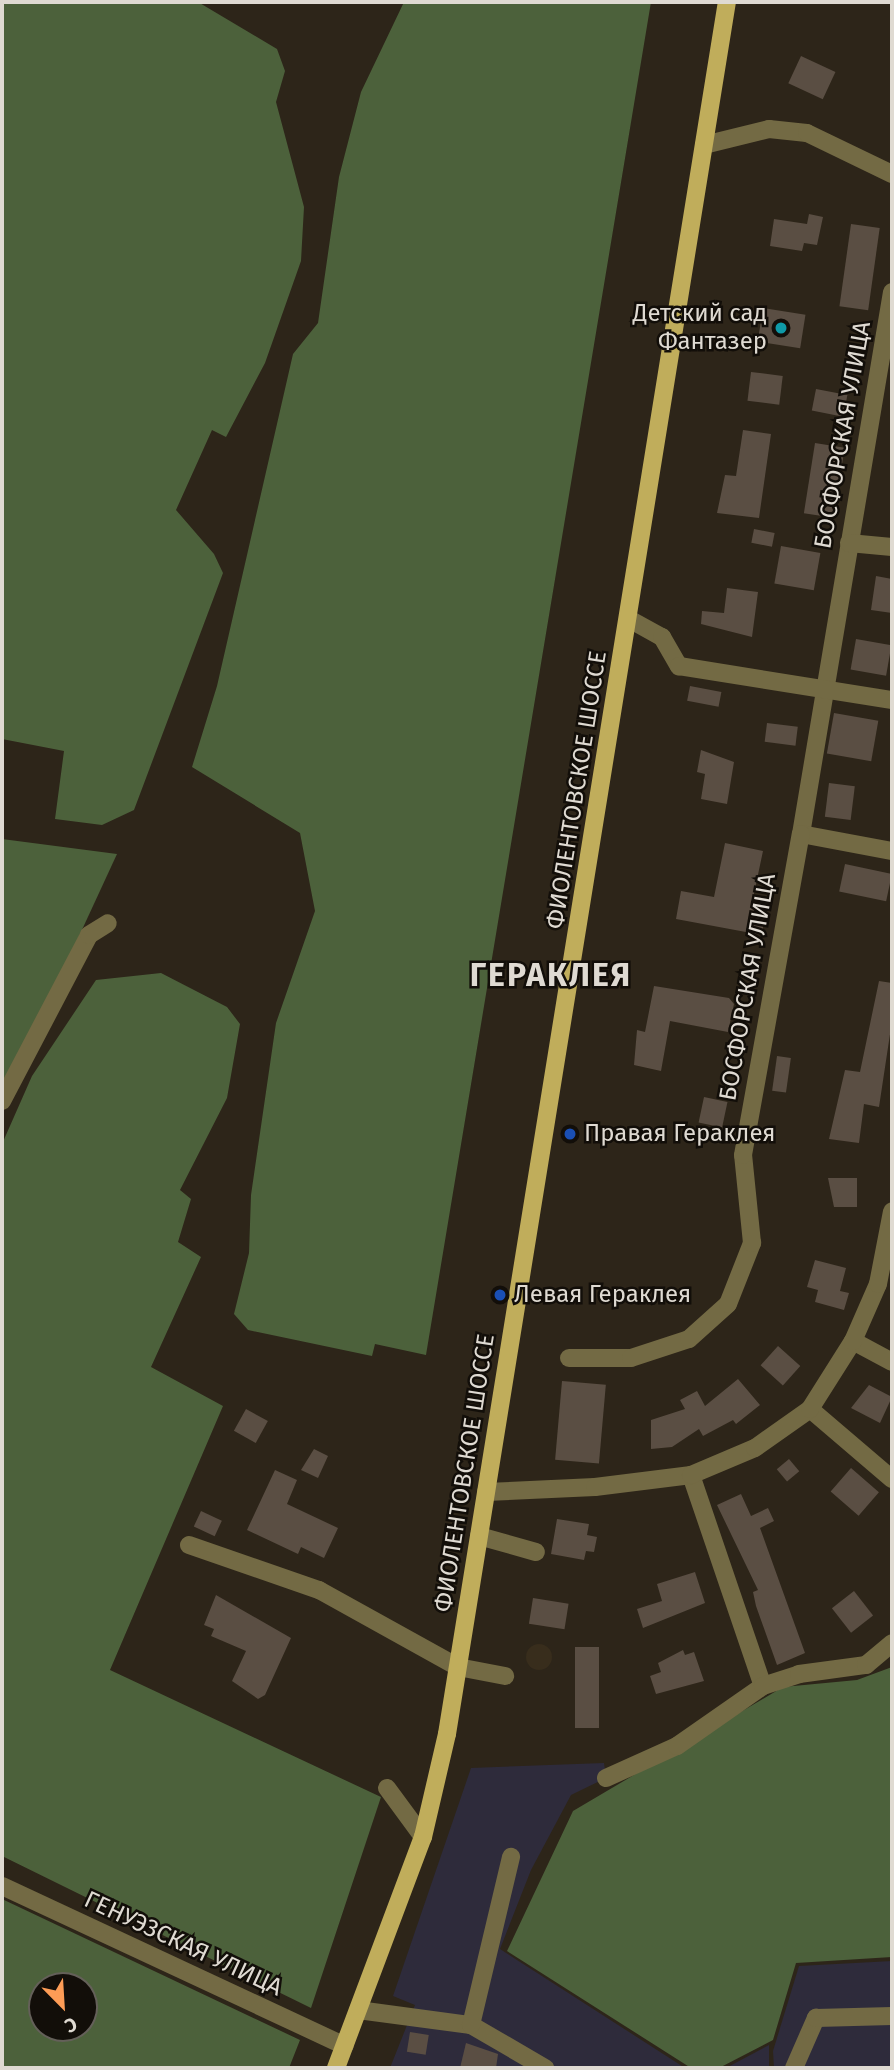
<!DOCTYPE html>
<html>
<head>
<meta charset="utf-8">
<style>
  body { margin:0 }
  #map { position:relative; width:894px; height:2070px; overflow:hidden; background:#2d2519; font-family:"Fira Sans",sans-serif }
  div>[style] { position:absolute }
  .built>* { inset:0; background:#382d1c }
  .round { border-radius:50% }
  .industrial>* { inset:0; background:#2e2b3b }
  .forest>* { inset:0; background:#4c613b }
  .building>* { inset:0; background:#5a4e43; transform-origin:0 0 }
  .minor>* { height:18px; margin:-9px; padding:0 9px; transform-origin:9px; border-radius:9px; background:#736a44 }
  .major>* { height:18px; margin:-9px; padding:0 9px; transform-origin:9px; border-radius:9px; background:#c0ad5b }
  .dots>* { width:19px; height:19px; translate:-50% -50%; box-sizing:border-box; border:4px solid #120e09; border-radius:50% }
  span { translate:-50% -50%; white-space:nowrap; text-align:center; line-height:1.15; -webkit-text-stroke:5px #120e09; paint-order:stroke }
  .poi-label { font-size:24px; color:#dfdad2 }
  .right { translate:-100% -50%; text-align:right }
  .left { translate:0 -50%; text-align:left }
  .street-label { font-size:24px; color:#dfdad2 }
  .district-label { font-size:32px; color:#dfdad2; font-weight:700; letter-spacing:2px }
  .frame { position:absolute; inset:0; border:4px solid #dfdad2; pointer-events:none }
  .north { position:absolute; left:28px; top:1972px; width:70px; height:70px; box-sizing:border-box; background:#120e09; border:2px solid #646059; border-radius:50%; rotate:156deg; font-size:19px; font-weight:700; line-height:28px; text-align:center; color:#dfdad2 }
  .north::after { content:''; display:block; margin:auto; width:24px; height:32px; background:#fd9c56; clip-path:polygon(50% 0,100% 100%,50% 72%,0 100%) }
</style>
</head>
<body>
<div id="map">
  <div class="built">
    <i class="round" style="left:526px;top:1644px;width:26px;height:26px"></i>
  </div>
  <div class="industrial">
    <i style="clip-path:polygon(604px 1763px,606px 1778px,571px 1795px,531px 1870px,500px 1949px,685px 2068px,390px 2068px,415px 2005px,393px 1996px,471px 1768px)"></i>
    <i style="clip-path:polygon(892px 1961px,892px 2068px,774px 2068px,773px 2051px,799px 1966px)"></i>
    <i style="clip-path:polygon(769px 2045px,769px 2068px,726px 2068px)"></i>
  </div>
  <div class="forest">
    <i style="clip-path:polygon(2px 2px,198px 2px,277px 49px,285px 71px,276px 102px,304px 207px,301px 261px,265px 363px,226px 437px,212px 430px,176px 510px,214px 554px,223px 573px,134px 810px,102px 825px,55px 819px,64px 751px,2px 739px)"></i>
    <i style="clip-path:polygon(404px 2px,651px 2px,426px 1355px,375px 1344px,372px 1356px,248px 1330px,234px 1314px,249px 1253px,251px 1195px,276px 1023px,315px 911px,300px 833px,192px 767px,217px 686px,293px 354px,318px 323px,339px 177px,361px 92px)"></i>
    <i style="clip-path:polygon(2px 839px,117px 854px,2px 1103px)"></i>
    <i style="clip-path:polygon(161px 973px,227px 1007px,240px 1024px,227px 1098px,180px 1190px,191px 1199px,178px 1242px,201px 1257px,151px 1367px,223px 1406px,110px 1670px,381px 1797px,311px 2008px,2px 1856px,2px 1144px,32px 1076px,96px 980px)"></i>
    <i style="clip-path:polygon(892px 1667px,892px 1957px,796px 1963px,773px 2040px,719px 2068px,691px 2068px,507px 1951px,573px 1811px,783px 1687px,857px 1680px)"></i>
    <i style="clip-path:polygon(evenodd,2px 1899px,300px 2040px,289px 2068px,2px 2068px,2px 1899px,84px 1986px,84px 2028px,42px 2028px,42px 1986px,84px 1986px)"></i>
  </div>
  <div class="building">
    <i style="left:801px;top:56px;width:38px;height:30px;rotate:25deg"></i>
    <i style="clip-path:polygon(809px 214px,823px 217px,817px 245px,804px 243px,802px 251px,770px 246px,774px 219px,807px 224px)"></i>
    <i style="left:851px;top:224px;width:29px;height:83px;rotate:8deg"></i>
    <i style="left:763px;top:308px;width:43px;height:34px;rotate:9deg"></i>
    <i style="left:751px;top:372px;width:32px;height:29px;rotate:7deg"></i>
    <i style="left:816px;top:389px;width:32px;height:22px;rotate:11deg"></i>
    <i style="clip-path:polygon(743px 430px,771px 434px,759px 518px,717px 513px,725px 475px,736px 476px)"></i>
    <i style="left:815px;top:443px;width:30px;height:71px;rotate:9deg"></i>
    <i style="left:754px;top:529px;width:21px;height:14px;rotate:11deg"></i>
    <i style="left:781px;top:546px;width:40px;height:38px;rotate:10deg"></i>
    <i style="clip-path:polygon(876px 576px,892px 579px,892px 613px,871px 610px)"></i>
    <i style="clip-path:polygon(727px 588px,758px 592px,752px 637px,701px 624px,702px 611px,724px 613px)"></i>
    <i style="left:856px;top:639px;width:36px;height:31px;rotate:10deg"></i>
    <i style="left:690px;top:686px;width:32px;height:15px;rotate:11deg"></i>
    <i style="left:834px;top:713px;width:45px;height:41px;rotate:10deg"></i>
    <i style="left:767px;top:723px;width:31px;height:19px;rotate:7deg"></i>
    <i style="clip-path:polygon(701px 750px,734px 762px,727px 804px,701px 799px,705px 774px,697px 772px)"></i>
    <i style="left:829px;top:783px;width:26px;height:34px;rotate:7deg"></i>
    <i style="clip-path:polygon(725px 843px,763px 851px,752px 903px,766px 906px,762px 935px,676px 919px,681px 891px,714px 897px)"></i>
    <i style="left:845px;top:864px;width:48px;height:28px;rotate:12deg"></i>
    <i style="clip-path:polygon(879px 981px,892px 983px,892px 1021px,879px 1107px,864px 1104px,859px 1143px,829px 1139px,845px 1070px,860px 1072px)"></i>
    <i style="clip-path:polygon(654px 986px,729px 998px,734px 1004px,728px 1032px,670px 1021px,661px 1071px,634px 1065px,637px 1030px,645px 1032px)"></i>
    <i style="left:777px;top:1056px;width:14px;height:35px;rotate:8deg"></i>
    <i style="left:704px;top:1097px;width:24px;height:26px;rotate:12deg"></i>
    <i style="clip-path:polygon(828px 1178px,857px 1178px,857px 1207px,834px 1207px)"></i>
    <i style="clip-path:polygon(815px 1260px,846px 1268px,840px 1291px,849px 1293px,844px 1310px,815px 1302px,818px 1290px,807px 1287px)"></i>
    <i style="left:778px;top:1346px;width:30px;height:26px;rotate:42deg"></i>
    <i style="clip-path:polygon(738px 1379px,760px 1405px,736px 1424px,733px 1420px,703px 1436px,699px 1429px,672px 1447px,651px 1449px,651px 1420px,685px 1409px,680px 1400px,697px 1391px,705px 1406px)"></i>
    <i style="left:562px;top:1381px;width:44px;height:79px;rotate:5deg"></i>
    <i style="clip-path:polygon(869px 1385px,892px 1397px,880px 1423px,851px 1408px)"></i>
    <i style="left:246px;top:1409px;width:25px;height:25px;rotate:29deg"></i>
    <i style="clip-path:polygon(314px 1449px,328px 1456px,318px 1478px,301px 1470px)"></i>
    <i style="left:789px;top:1459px;width:16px;height:16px;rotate:50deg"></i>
    <i style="left:851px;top:1468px;width:37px;height:31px;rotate:41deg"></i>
    <i style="clip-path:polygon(275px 1470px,297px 1480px,287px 1504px,338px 1528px,324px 1558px,301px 1547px,298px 1554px,247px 1530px)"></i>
    <i style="clip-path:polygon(741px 1494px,751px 1516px,768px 1508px,774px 1521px,760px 1528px,805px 1653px,777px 1665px,756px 1606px,753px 1592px,758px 1590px,717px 1505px)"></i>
    <i style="left:201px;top:1511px;width:23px;height:17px;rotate:25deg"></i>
    <i style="clip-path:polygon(557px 1519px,589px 1524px,587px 1535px,597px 1537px,594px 1552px,586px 1551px,584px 1560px,551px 1554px)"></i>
    <i style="clip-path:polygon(695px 1572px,705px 1603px,643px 1628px,637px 1609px,662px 1601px,657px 1584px)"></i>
    <i style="left:854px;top:1591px;width:31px;height:28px;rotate:52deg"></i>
    <i style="clip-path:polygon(216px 1595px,291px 1638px,265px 1695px,258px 1699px,232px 1681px,246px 1651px,211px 1636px,214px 1629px,204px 1625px)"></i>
    <i style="left:533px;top:1598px;width:36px;height:26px;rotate:9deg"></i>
    <i style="left:575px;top:1647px;width:24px;height:81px"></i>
    <i style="clip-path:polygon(683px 1650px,685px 1655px,694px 1652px,704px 1681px,656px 1694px,650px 1676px,661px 1672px,658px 1663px)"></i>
    <i style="left:410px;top:2032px;width:19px;height:20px;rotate:9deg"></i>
    <i style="clip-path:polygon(466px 2043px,498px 2054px,496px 2068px,460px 2068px)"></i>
  </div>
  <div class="minor">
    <i style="left:704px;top:145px;width:67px;rotate:-13.8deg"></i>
    <i style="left:769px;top:129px;width:38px;rotate:6deg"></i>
    <i style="left:807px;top:133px;width:94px;rotate:25.8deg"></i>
    <i style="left:892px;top:292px;width:550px;rotate:99.53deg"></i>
    <i style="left:801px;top:834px;width:93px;rotate:10.6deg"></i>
    <i style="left:849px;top:543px;width:43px;rotate:5.3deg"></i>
    <i style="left:629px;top:619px;width:38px;rotate:29deg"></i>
    <i style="left:662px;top:637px;width:34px;rotate:60deg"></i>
    <i style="left:679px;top:666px;width:216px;rotate:9.1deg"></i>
    <i style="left:2px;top:1101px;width:187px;rotate:-62.3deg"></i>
    <i style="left:89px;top:935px;width:22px;rotate:-32deg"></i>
    <i style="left:853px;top:1341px;width:44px;rotate:28.3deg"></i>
    <i style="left:569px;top:1358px;width:62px"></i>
    <i style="left:631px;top:1358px;width:61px;rotate:-18.1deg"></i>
    <i style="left:689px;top:1339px;width:52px;rotate:-41.9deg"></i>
    <i style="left:728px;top:1304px;width:66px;rotate:-68.5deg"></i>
    <i style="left:752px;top:1243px;width:88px;rotate:-95.8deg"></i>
    <i style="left:743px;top:1155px;width:326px;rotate:-79.8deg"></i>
    <i style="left:810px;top:1409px;width:108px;rotate:40.5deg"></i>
    <i style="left:691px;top:1475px;width:223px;rotate:71.2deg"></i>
    <i style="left:486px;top:1492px;width:109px;rotate:-2.6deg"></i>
    <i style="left:595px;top:1487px;width:97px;rotate:-7.1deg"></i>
    <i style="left:691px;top:1475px;width:69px;rotate:-22.9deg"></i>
    <i style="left:755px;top:1448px;width:67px;rotate:-35.3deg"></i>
    <i style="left:810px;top:1409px;width:80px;rotate:-57.7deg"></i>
    <i style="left:853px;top:1341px;width:62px;rotate:-66.3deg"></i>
    <i style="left:878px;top:1284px;width:74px;rotate:-79.1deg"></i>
    <i style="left:479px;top:1536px;width:59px;rotate:15.7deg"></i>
    <i style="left:189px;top:1545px;width:138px;rotate:19.1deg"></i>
    <i style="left:319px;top:1590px;width:159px;rotate:29deg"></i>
    <i style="left:458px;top:1667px;width:48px;rotate:10.8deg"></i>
    <i style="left:606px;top:1778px;width:78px;rotate:-24.3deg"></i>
    <i style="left:677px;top:1746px;width:105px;rotate:-34.9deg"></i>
    <i style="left:763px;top:1686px;width:38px;rotate:-18deg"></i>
    <i style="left:799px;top:1674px;width:68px;rotate:-7.7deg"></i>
    <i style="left:866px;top:1665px;width:34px;rotate:-40deg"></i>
    <i style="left:387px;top:1788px;width:61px;rotate:53.7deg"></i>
    <i style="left:2px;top:1886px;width:378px;rotate:25deg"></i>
    <i style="left:358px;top:2010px;width:114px;rotate:7.6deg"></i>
    <i style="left:471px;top:2025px;width:86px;rotate:30.2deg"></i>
    <i style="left:471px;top:2025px;width:173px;rotate:-76.6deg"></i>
    <i style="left:794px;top:2068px;width:55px;rotate:-66.3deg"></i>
    <i style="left:816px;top:2018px;width:76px;rotate:-1.5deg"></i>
  </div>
  <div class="major">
    <i style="left:336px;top:2068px;width:247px;rotate:-69.4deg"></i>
    <i style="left:423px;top:1837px;width:106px;rotate:-76.9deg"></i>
    <i style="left:447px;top:1734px;width:1754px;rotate:-80.82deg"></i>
  </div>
  <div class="dots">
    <i style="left:781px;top:328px;background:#0f9aa8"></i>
    <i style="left:570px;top:1134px;background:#1a4fb4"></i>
    <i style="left:500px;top:1295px;background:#1a4fb4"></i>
  </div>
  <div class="poi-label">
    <span class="right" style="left:767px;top:328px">Детский сад<br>Фантазер</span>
    <span class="left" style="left:584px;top:1134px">Правая Гераклея</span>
    <span class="left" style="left:514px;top:1295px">Левая Гераклея</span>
  </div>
  <div class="street-label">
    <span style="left:843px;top:435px;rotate:-80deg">БОСФОРСКАЯ УЛИЦА</span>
    <span style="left:577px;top:790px;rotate:-81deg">ФИОЛЕНТОВСКОЕ ШОССЕ</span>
    <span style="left:748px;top:987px;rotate:-80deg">БОСФОРСКАЯ УЛИЦА</span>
    <span style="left:465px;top:1473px;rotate:-81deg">ФИОЛЕНТОВСКОЕ ШОССЕ</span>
    <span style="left:183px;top:1944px;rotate:25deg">ГЕНУЭЗСКАЯ УЛИЦА</span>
  </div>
  <div class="district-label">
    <span style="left:551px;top:975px">ГЕРАКЛЕЯ</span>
  </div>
  <div class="frame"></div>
  <div class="north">С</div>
</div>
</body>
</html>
